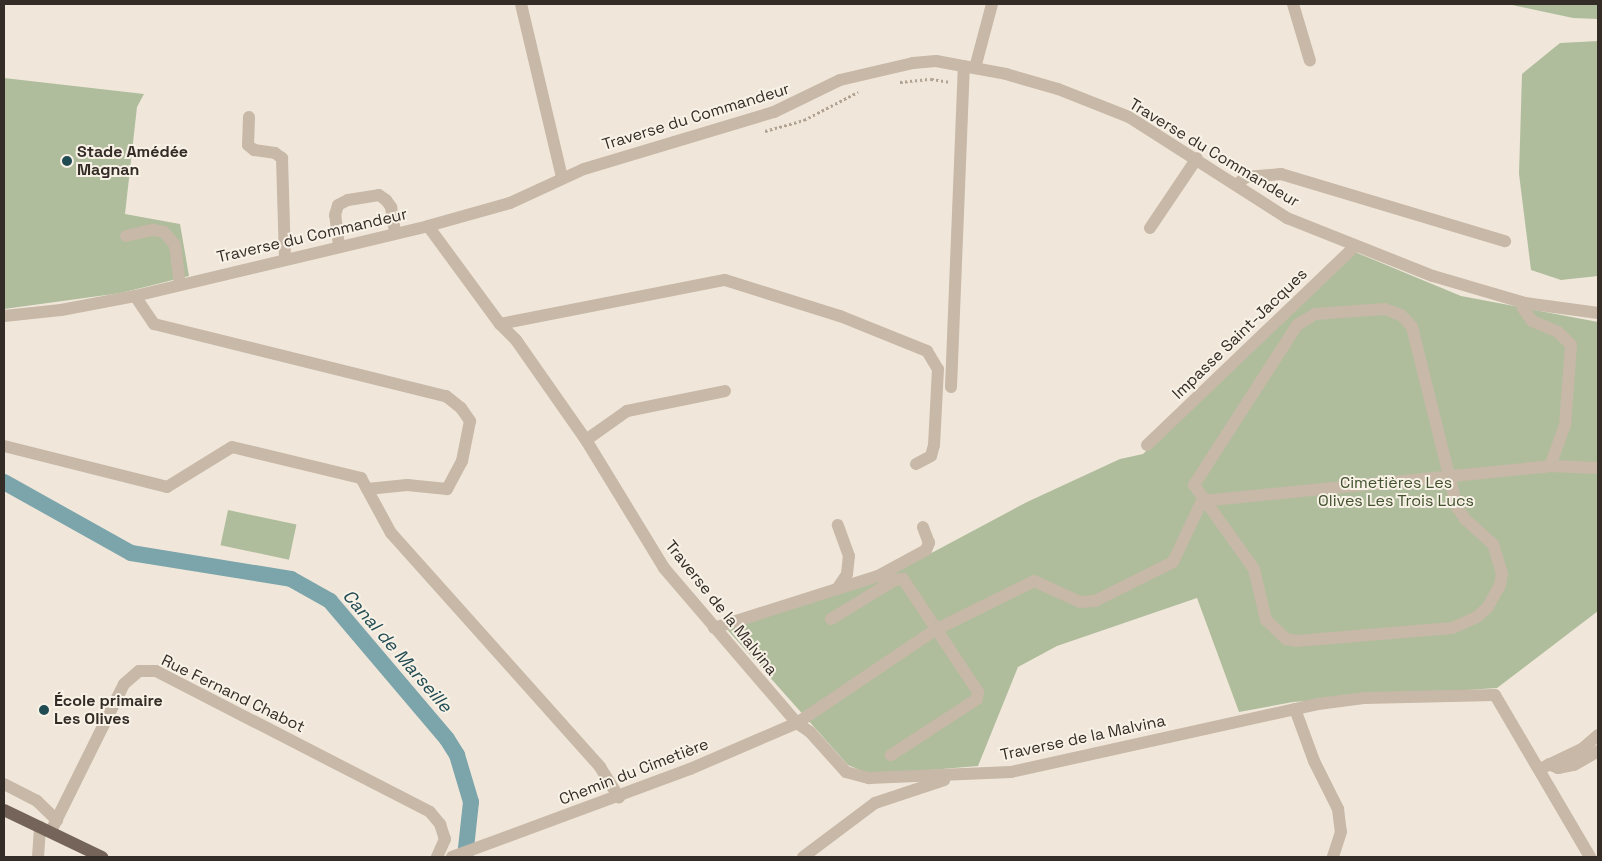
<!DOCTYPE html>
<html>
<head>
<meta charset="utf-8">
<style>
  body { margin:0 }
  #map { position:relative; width:1602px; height:861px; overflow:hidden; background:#f0e7da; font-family:"Space Grotesk",sans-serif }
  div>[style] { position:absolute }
  .green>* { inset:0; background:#b0bd9c; transform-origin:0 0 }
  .canal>* { height:16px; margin:-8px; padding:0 8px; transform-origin:8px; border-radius:8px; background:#7ba5ab }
  .path>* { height:3px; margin-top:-1.5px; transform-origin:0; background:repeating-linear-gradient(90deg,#b2a292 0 2.5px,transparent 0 5px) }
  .minor>* { height:12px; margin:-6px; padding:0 6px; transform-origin:6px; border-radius:6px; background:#c7b8a7 }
  .major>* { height:12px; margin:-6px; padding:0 6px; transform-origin:6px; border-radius:6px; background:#756459 }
  .dots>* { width:14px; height:14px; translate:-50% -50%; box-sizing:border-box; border:2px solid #f8f1e6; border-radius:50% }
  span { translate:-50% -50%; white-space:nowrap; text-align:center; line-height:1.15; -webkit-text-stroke:4px #f8f1e6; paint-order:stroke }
  .street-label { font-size:16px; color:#342c27 }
  .poi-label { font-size:16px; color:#342c27; font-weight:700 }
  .left { translate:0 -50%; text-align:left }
  .park-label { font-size:16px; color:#41502d }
  .water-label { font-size:18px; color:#204b52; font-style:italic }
  .frame { position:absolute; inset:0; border:5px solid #342c27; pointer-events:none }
</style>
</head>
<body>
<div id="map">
  <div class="green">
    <i style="clip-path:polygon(1508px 4px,1598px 4px,1598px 19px,1573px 18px)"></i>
    <i style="clip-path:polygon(1598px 41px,1598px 276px,1561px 280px,1531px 270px,1519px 174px,1522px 74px,1560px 43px)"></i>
    <i style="clip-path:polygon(4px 78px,144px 94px,137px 107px,125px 214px,180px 224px,189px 276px,121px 293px,4px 309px)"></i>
    <i style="clip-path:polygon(1355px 252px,1461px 296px,1598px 322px,1598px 611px,1497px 688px,1293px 702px,1239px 712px,1197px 598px,1057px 646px,1018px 667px,978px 766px,871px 775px,848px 765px,725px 627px,879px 581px,1027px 502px,1120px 459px,1143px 454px)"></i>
    <i style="left:228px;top:510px;width:70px;height:36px;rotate:12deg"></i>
  </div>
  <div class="canal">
    <i style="left:4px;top:482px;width:145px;rotate:29.2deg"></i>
    <i style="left:131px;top:553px;width:162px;rotate:9.2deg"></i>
    <i style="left:291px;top:579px;width:45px;rotate:29.4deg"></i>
    <i style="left:330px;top:601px;width:181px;rotate:49.7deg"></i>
    <i style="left:447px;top:739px;width:19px;rotate:58deg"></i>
    <i style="left:457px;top:755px;width:49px;rotate:73.4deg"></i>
    <i style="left:471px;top:802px;width:55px;rotate:96.2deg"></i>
  </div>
  <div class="path">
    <i style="left:900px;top:82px;width:31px;rotate:-6deg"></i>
    <i style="left:931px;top:79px;width:20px;rotate:9deg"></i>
    <i style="left:765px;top:131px;width:41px;rotate:-15.8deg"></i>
    <i style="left:804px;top:120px;width:61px;rotate:-27.4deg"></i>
  </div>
  <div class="minor">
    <i style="left:521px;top:4px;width:178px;rotate:76.7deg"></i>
    <i style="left:1293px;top:4px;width:59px;rotate:73.4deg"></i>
    <i style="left:975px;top:68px;width:66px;rotate:-75.1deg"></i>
    <i style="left:249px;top:117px;width:28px;rotate:92deg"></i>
    <i style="left:248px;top:145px;width:8px;rotate:40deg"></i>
    <i style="left:254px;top:150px;width:21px;rotate:8deg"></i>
    <i style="left:275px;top:153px;width:9px;rotate:36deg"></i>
    <i style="left:282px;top:158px;width:101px;rotate:88.3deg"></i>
    <i style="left:1236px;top:185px;width:13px;rotate:-39deg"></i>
    <i style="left:1246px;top:177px;width:35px;rotate:-5deg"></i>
    <i style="left:1281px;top:174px;width:234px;rotate:16.7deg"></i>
    <i style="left:428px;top:226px;width:122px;rotate:53.7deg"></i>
    <i style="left:500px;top:324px;width:23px;rotate:45deg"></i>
    <i style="left:516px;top:340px;width:122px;rotate:55deg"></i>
    <i style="left:586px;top:440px;width:150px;rotate:58.6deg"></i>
    <i style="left:664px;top:568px;width:204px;rotate:49.4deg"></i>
    <i style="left:797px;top:723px;width:16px;rotate:35deg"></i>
    <i style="left:810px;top:732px;width:54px;rotate:48deg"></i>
    <i style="left:846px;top:772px;width:24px;rotate:15deg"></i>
    <i style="left:869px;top:778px;width:142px;rotate:-2.4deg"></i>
    <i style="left:1011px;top:772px;width:314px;rotate:-12.5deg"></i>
    <i style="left:1318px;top:704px;width:46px;rotate:-7.4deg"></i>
    <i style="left:1364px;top:698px;width:131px;rotate:-1.3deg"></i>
    <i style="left:1495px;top:695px;width:188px;rotate:59.6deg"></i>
    <i style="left:1150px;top:228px;width:84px;rotate:-56.1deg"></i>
    <i style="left:126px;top:236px;width:28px;rotate:-13deg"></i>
    <i style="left:153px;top:230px;width:11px;rotate:10deg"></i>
    <i style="left:164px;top:232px;width:17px;rotate:50deg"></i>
    <i style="left:175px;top:245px;width:39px;rotate:83deg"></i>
    <i style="left:339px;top:246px;width:31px;rotate:-97deg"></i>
    <i style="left:335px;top:215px;width:10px;rotate:-73deg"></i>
    <i style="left:338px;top:205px;width:11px;rotate:-27deg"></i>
    <i style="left:348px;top:200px;width:31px;rotate:-9deg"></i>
    <i style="left:379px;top:195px;width:9px;rotate:36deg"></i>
    <i style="left:386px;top:200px;width:9px;rotate:54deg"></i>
    <i style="left:391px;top:207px;width:26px;rotate:81deg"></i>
    <i style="left:135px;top:296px;width:34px;rotate:56deg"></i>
    <i style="left:154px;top:324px;width:301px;rotate:13.9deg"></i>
    <i style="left:446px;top:396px;width:19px;rotate:39deg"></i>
    <i style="left:461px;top:408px;width:16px;rotate:55deg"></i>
    <i style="left:470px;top:421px;width:41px;rotate:101.3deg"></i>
    <i style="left:462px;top:461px;width:32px;rotate:118deg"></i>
    <i style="left:447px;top:489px;width:40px;rotate:-174.3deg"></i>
    <i style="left:407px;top:485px;width:40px;rotate:174.3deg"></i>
    <i style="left:1385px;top:309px;width:17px;rotate:21deg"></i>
    <i style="left:1401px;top:315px;width:16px;rotate:47deg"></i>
    <i style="left:1412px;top:327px;width:186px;rotate:76deg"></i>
    <i style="left:1457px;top:507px;width:14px;rotate:56deg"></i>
    <i style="left:1465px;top:519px;width:38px;rotate:42deg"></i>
    <i style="left:1493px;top:544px;width:30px;rotate:73deg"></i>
    <i style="left:1502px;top:573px;width:12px;rotate:99deg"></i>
    <i style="left:1500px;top:585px;width:25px;rotate:119deg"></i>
    <i style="left:1488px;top:607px;width:15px;rotate:138deg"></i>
    <i style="left:1477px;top:617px;width:27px;rotate:156deg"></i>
    <i style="left:1452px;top:628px;width:156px;rotate:175.2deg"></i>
    <i style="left:1297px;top:641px;width:11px;rotate:-170deg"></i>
    <i style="left:1286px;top:639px;width:28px;rotate:-136deg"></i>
    <i style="left:1266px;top:620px;width:52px;rotate:-103.2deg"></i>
    <i style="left:1254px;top:569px;width:103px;rotate:-125.5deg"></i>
    <i style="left:1194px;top:485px;width:190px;rotate:-57.2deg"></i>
    <i style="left:1297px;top:325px;width:21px;rotate:-31deg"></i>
    <i style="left:1315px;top:314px;width:70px;rotate:-4.1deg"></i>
    <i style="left:4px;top:316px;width:57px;rotate:-6deg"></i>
    <i style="left:61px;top:310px;width:75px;rotate:-10.7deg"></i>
    <i style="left:135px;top:296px;width:301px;rotate:-13.4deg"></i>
    <i style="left:428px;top:226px;width:85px;rotate:-15.7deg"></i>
    <i style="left:510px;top:203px;width:81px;rotate:-24.7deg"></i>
    <i style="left:584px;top:169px;width:198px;rotate:-16.7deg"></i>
    <i style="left:774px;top:112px;width:73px;rotate:-25.9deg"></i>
    <i style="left:840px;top:80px;width:75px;rotate:-13.1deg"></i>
    <i style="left:913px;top:63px;width:23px;rotate:-5deg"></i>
    <i style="left:936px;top:61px;width:71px;rotate:10.5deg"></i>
    <i style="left:1006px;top:74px;width:54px;rotate:16.1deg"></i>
    <i style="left:1058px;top:89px;width:76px;rotate:21.5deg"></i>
    <i style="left:1129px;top:117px;width:188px;rotate:32.6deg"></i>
    <i style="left:1287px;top:218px;width:157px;rotate:21.7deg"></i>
    <i style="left:1433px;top:276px;width:96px;rotate:16.4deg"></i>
    <i style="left:1525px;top:303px;width:74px;rotate:7.8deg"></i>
    <i style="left:500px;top:324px;width:229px;rotate:-11.1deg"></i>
    <i style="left:725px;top:280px;width:121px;rotate:17.4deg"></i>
    <i style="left:840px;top:316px;width:94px;rotate:21.9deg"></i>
    <i style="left:927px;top:351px;width:21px;rotate:59deg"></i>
    <i style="left:938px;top:369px;width:76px;rotate:93deg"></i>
    <i style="left:934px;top:445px;width:11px;rotate:105deg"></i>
    <i style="left:931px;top:456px;width:17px;rotate:152deg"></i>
    <i style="left:951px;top:387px;width:321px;rotate:-87.7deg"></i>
    <i style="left:586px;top:440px;width:50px;rotate:-35.3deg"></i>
    <i style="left:627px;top:411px;width:100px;rotate:-11.5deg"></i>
    <i style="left:1147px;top:445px;width:288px;rotate:-43.7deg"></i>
    <i style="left:4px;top:446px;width:168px;rotate:14.1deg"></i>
    <i style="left:167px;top:487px;width:76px;rotate:-31.6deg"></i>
    <i style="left:232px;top:447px;width:133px;rotate:13.5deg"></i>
    <i style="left:361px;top:478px;width:63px;rotate:61.4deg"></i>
    <i style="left:391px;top:533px;width:314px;rotate:48.2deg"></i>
    <i style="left:600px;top:767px;width:36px;rotate:58deg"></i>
    <i style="left:1550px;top:466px;width:48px;rotate:2.4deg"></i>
    <i style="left:1202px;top:501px;width:350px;rotate:-5.7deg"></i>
    <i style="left:1550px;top:466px;width:44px;rotate:-69.9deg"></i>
    <i style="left:1565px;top:425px;width:80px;rotate:-85.7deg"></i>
    <i style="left:1571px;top:345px;width:18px;rotate:-135deg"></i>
    <i style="left:1558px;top:332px;width:28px;rotate:-157deg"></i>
    <i style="left:1532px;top:321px;width:16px;rotate:-125deg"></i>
    <i style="left:1523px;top:308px;width:5px;rotate:-68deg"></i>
    <i style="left:837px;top:589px;width:18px;rotate:-56deg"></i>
    <i style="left:847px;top:574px;width:18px;rotate:-84deg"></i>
    <i style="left:849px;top:556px;width:33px;rotate:-110deg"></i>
    <i style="left:831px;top:619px;width:75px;rotate:-31.4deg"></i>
    <i style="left:895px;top:580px;width:8px;rotate:-7deg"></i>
    <i style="left:903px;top:579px;width:136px;rotate:56.4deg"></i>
    <i style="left:978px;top:692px;width:7px;rotate:98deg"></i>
    <i style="left:977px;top:699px;width:103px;rotate:146.9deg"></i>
    <i style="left:714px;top:628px;width:172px;rotate:-17.6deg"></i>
    <i style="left:878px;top:576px;width:55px;rotate:-28.4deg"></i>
    <i style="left:926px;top:550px;width:8px;rotate:-67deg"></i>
    <i style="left:929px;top:543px;width:17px;rotate:-111deg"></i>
    <i style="left:1295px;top:709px;width:55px;rotate:69.9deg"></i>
    <i style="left:1314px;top:761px;width:54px;rotate:63.4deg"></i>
    <i style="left:1338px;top:809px;width:23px;rotate:83deg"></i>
    <i style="left:1341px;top:832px;width:26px;rotate:108deg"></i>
    <i style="left:1549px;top:764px;width:10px;rotate:24deg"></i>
    <i style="left:1558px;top:768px;width:16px;rotate:-11deg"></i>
    <i style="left:1574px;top:765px;width:28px;rotate:-30deg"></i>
    <i style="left:1540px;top:769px;width:47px;rotate:-25.5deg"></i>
    <i style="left:1582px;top:749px;width:21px;rotate:-41deg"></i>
    <i style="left:4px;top:784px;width:37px;rotate:27deg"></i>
    <i style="left:37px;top:801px;width:28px;rotate:44deg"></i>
    <i style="left:51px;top:831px;width:164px;rotate:-63.6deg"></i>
    <i style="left:124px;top:684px;width:20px;rotate:-41deg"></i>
    <i style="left:139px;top:671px;width:17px"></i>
    <i style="left:156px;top:671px;width:308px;rotate:27.2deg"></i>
    <i style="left:430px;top:812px;width:16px;rotate:50deg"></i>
    <i style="left:440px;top:824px;width:16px;rotate:72deg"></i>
    <i style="left:445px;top:839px;width:20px;rotate:114deg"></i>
    <i style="left:38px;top:857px;width:30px;rotate:-86deg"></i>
    <i style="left:452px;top:857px;width:254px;rotate:-20.3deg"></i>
    <i style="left:690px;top:769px;width:116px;rotate:-23.3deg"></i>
    <i style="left:797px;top:723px;width:166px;rotate:-34deg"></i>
    <i style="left:935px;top:630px;width:110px;rotate:-26.3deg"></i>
    <i style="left:1034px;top:581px;width:51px;rotate:24.5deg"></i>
    <i style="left:1080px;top:602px;width:15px;rotate:-4deg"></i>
    <i style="left:1095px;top:601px;width:87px;rotate:-26.6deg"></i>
    <i style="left:1173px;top:562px;width:68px;rotate:-64.6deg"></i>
    <i style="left:803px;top:857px;width:90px;rotate:-36.9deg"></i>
    <i style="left:875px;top:803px;width:73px;rotate:-18.4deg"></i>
  </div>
  <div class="major">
    <i style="left:4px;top:810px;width:109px;rotate:25.6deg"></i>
  </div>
  <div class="dots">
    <i style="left:67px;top:161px;background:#204b52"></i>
    <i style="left:44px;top:710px;background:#204b52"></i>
  </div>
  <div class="street-label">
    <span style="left:696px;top:117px;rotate:-17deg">Traverse du Commandeur</span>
    <span style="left:1214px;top:153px;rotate:31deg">Traverse du Commandeur</span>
    <span style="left:312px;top:236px;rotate:-13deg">Traverse du Commandeur</span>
    <span style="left:1240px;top:334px;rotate:-44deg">Impasse Saint-Jacques</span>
    <span style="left:721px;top:608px;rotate:51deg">Traverse de la Malvina</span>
    <span style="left:233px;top:694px;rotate:26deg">Rue Fernand Chabot</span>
    <span style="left:1083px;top:738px;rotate:-12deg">Traverse de la Malvina</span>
    <span style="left:634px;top:772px;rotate:-21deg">Chemin du Cimetière</span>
  </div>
  <div class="poi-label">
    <span class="left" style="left:77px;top:161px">Stade Amédée<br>Magnan</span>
    <span class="left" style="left:54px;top:710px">École primaire<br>Les Olives</span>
  </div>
  <div class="park-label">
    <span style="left:1396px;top:492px">Cimetières Les<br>Olives Les Trois Lucs</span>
  </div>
  <div class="water-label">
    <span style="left:397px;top:651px;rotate:49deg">Canal de Marseille</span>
  </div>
  <div class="frame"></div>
</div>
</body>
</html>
